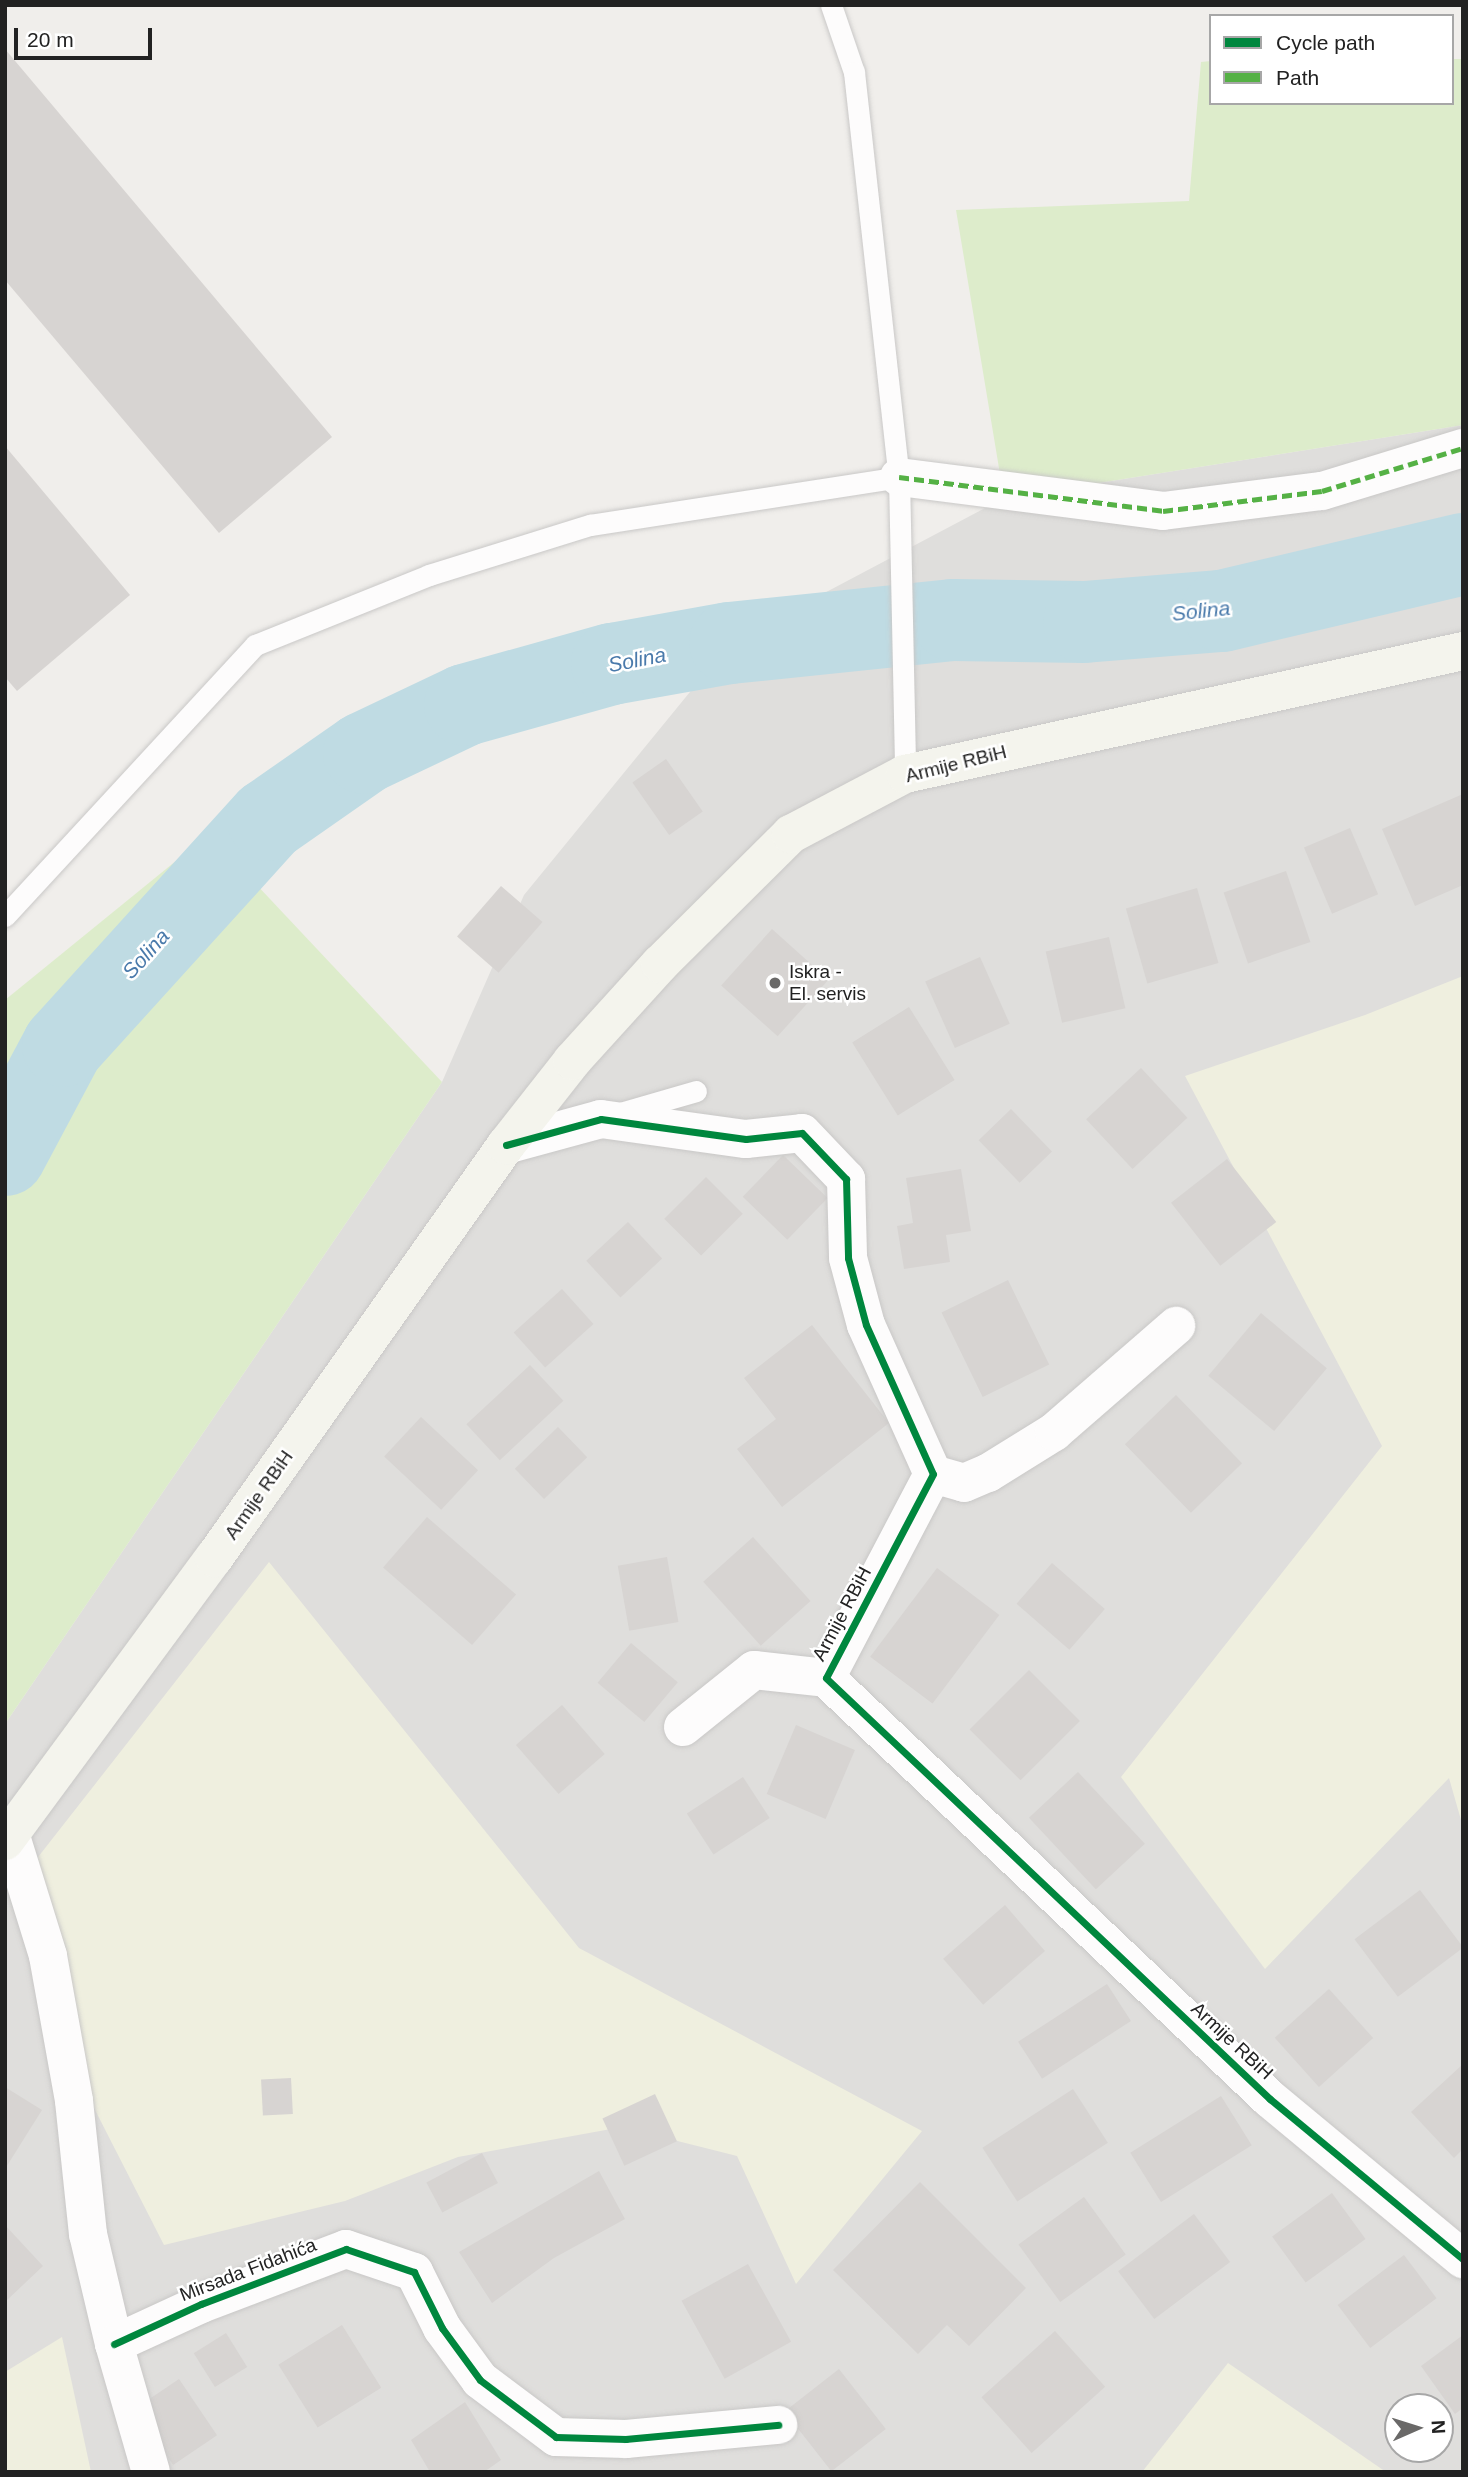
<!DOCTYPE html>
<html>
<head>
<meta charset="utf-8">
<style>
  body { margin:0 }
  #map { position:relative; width:1468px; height:2477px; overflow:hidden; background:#f0eeeb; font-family:Arial,sans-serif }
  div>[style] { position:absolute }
  .residential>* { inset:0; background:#dfdedc }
  .farmland>* { inset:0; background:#efefdf }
  .grass>* { inset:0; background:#ddeccb }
  .river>* { height:82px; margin:-41px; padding:0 41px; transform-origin:41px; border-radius:41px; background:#bfdbe3 }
  .building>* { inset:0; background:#d7d4d2; transform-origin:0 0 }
  .roads { filter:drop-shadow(0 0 2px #c9c8c7) drop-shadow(0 0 2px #c9c8c7) }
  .lane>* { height:21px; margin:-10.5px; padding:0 10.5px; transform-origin:10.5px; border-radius:10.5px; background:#fdfcfc }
  .street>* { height:38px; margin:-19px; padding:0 19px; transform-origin:19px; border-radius:19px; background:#fdfcfc }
  .secondary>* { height:38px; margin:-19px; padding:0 19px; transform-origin:19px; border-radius:19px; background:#f4f4ed }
  .quiet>* { height:5px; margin-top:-2.5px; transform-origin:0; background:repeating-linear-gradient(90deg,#55b145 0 10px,transparent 0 15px) }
  .cycleway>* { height:7px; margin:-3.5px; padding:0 3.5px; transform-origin:3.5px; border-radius:3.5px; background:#00873e }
  .dots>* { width:19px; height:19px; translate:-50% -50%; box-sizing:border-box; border:4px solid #fff; border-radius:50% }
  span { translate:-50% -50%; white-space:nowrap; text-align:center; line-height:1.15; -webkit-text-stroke:5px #fff; paint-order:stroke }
  .street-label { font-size:19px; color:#222 }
  .poi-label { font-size:19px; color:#222 }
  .left { translate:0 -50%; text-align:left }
  .water-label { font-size:21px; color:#4a7aab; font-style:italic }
  .frame { position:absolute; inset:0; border:7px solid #222; pointer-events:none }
  .legend { position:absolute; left:1209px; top:14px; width:245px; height:91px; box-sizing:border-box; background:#fff; border:2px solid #a7a7a7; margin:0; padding:9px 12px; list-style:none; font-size:21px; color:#222 }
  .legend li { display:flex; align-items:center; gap:14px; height:35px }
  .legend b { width:35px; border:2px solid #a7a7a7 }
  .north { position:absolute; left:1384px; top:2393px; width:70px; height:70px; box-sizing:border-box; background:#fff; border:2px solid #a7a7a7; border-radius:50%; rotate:87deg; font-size:19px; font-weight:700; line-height:28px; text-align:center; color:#222 }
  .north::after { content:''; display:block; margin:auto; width:24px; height:32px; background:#6a6968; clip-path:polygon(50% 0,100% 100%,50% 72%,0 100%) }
  .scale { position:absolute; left:14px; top:28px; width:138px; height:32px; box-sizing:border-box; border:4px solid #222; border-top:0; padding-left:9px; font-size:21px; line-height:24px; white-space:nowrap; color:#222; -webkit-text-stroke:5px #fff; paint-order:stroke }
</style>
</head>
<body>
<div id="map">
  <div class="residential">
    <i style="clip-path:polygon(evenodd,1463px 425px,1463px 2472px,5px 2472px,5px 1724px,442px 1082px,524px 895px,730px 643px,1004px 498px,1463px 425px,1398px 2407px,1440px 2407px,1440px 2449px,1398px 2449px,1398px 2407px)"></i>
  </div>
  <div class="farmland">
    <i style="clip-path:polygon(1463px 976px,1463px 1827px,1449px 1778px,1265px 1969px,1121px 1777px,1382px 1446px,1185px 1076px,1365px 1015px)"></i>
    <i style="clip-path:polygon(269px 1562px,579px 1948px,922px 2131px,796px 2284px,737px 2156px,622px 2127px,458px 2157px,345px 2201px,164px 2245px,92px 2104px,24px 1875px)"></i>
    <i style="clip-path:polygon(62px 2337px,91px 2472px,5px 2472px,5px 2372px)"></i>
    <i style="clip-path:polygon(1228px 2363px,1386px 2472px,1142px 2472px)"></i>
  </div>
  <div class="grass">
    <i style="clip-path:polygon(1452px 59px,1463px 59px,1463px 425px,1004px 498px,956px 210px,1189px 201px,1201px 62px,1211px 61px,1211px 103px,1452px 103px)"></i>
    <i style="clip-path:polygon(209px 834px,442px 1082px,5px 1724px,5px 1000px)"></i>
  </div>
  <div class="river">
    <i style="left:5px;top:1155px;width:123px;rotate:-62deg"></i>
    <i style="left:63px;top:1046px;width:305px;rotate:-47.8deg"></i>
    <i style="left:268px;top:820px;width:117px;rotate:-34.9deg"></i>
    <i style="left:364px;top:753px;width:112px;rotate:-25.4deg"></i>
    <i style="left:465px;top:705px;width:153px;rotate:-15.6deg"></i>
    <i style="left:612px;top:664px;width:120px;rotate:-10.1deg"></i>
    <i style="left:730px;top:643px;width:224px;rotate:-5.9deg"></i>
    <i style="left:953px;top:620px;width:131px;rotate:0.9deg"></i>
    <i style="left:1084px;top:622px;width:138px;rotate:-4.6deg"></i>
    <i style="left:1222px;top:611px;width:248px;rotate:-13.3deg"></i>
  </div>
  <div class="building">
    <i style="clip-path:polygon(5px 49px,332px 437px,219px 533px,5px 280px)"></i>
    <i style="clip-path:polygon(5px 446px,130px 595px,17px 691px,5px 677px)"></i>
    <i style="left:666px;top:759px;width:64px;height:41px;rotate:55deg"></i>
    <i style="clip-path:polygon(1463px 794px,1463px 885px,1415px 906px,1382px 829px)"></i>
    <i style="left:1350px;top:828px;width:72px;height:50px;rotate:67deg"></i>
    <i style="left:1286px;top:871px;width:75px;height:66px;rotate:71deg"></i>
    <i style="left:501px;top:886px;width:55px;height:67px;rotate:41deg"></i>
    <i style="left:1197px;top:888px;width:78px;height:74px;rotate:74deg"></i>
    <i style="left:772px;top:929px;width:76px;height:76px;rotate:42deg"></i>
    <i style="left:1109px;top:937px;width:73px;height:65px;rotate:77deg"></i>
    <i style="left:980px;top:957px;width:73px;height:60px;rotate:66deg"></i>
    <i style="left:909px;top:1007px;width:86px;height:67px;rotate:58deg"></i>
    <i style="left:1141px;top:1068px;width:68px;height:75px;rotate:47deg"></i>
    <i style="left:1011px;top:1109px;width:59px;height:45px;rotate:46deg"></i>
    <i style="left:783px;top:1155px;width:62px;height:58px;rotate:44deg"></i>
    <i style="left:1227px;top:1159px;width:80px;height:71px;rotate:52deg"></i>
    <i style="clip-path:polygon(961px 1169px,971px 1231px,946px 1235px,950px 1262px,904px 1269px,897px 1226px,913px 1223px,906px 1178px)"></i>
    <i style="left:706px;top:1177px;width:52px;height:59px;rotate:45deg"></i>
    <i style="left:628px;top:1222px;width:50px;height:57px;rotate:47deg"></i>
    <i style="left:1008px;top:1280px;width:94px;height:74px;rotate:64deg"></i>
    <i style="left:562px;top:1289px;width:47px;height:65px;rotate:48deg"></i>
    <i style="left:1261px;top:1313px;width:86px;height:82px;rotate:40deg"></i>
    <i style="clip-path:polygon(812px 1325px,889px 1423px,782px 1507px,737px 1449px,776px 1419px,744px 1378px)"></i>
    <i style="left:530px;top:1365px;width:49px;height:87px;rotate:47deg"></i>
    <i style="left:1176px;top:1395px;width:95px;height:71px;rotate:46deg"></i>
    <i style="left:421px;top:1417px;width:78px;height:54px;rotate:43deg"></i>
    <i style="left:558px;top:1427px;width:42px;height:60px;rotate:46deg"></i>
    <i style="left:427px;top:1517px;width:118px;height:67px;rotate:41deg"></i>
    <i style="left:753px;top:1537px;width:86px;height:67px;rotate:48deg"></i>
    <i style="left:667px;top:1557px;width:66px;height:50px;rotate:80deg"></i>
    <i style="left:1052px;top:1563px;width:70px;height:54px;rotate:41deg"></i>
    <i style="left:937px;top:1568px;width:78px;height:111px;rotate:37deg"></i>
    <i style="left:631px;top:1643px;width:61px;height:52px;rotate:40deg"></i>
    <i style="left:1029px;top:1670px;width:72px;height:84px;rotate:45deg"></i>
    <i style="left:562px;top:1705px;width:65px;height:61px;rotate:49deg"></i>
    <i style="left:796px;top:1725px;width:64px;height:75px;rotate:23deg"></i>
    <i style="left:1078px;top:1772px;width:98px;height:67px;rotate:47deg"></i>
    <i style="left:743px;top:1777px;width:49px;height:67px;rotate:57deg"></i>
    <i style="left:1420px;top:1890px;width:72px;height:82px;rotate:53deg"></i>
    <i style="left:1005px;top:1905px;width:61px;height:82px;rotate:49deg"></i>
    <i style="left:1107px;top:1984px;width:44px;height:106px;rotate:57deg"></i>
    <i style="left:1329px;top:1989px;width:66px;height:73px;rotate:48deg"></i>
    <i style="clip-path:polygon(1463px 2064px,1463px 2149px,1454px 2158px,1411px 2112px)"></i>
    <i style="left:291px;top:2078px;width:36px;height:30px;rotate:87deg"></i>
    <i style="clip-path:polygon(5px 2087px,42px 2110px,5px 2169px)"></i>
    <i style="left:1073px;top:2089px;width:64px;height:108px;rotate:57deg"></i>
    <i style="left:655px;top:2094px;width:52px;height:58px;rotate:65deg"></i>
    <i style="left:1221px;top:2096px;width:58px;height:107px;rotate:58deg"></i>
    <i style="left:482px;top:2153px;width:34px;height:63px;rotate:62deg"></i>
    <i style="clip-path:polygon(599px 2171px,625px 2219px,554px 2258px,492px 2303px,459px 2252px)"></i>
    <i style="clip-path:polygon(920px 2182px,1026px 2288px,969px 2346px,947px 2325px,918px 2354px,833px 2270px)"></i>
    <i style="left:1332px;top:2193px;width:57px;height:74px;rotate:54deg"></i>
    <i style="left:1084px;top:2197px;width:71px;height:81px;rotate:54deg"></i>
    <i style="left:1194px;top:2214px;width:60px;height:95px;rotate:53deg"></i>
    <i style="clip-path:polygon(5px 2225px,43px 2266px,5px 2302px)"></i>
    <i style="left:1404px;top:2255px;width:54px;height:83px;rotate:53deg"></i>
    <i style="left:748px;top:2264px;width:89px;height:76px;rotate:61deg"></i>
    <i style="left:342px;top:2325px;width:74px;height:75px;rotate:58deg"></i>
    <i style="left:1055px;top:2331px;width:75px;height:99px;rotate:48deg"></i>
    <i style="left:226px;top:2333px;width:40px;height:38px;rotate:58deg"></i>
    <i style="clip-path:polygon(1463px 2335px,1463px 2408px,1455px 2414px,1421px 2366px)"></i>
    <i style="left:839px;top:2369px;width:76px;height:69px;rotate:52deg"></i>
    <i style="left:179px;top:2379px;width:68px;height:53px;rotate:56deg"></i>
    <i style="clip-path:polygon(465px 2402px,501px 2460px,484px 2472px,430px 2472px,411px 2440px)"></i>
  </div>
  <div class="roads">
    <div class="lane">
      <i style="left:831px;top:5px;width:71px;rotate:71.1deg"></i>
      <i style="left:854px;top:72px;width:407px;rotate:83.7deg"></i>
      <i style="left:899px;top:477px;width:297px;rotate:88.8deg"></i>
      <i style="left:5px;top:916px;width:369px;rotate:-47.3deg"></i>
      <i style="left:255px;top:645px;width:188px;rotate:-21.9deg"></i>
      <i style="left:429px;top:575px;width:169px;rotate:-17.3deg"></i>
      <i style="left:590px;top:525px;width:313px;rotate:-8.8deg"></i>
      <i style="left:620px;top:1113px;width:79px;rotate:-16.1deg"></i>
    </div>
    <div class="street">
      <i style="left:899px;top:477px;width:266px;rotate:7.3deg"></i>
      <i style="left:1163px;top:511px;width:160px;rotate:-7.2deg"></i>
      <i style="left:1322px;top:491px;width:147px;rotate:-17deg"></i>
      <i style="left:506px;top:1145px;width:98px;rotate:-15.3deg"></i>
      <i style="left:601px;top:1119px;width:146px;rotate:7.9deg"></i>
      <i style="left:746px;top:1139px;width:56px;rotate:-6.1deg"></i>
      <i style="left:802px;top:1133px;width:64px;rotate:46.3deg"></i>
      <i style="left:846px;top:1179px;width:79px;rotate:88.5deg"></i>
      <i style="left:848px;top:1258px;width:69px;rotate:75deg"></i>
      <i style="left:866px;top:1325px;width:163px;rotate:65.8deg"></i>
      <i style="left:933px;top:1474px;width:230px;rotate:117.7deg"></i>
      <i style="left:826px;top:1678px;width:612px;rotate:43.48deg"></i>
      <i style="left:1270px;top:2099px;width:251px;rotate:39.7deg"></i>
      <i style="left:933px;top:1474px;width:32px;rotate:16deg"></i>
      <i style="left:964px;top:1483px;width:26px;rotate:-23deg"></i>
      <i style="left:988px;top:1473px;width:78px;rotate:-31.8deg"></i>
      <i style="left:1054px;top:1432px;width:162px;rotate:-41deg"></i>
      <i style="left:683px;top:1727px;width:91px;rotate:-38.8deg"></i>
      <i style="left:754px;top:1670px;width:72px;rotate:6.3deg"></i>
      <i style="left:10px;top:1833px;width:129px;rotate:72.8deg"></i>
      <i style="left:48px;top:1956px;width:147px;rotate:79.8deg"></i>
      <i style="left:74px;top:2101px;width:134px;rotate:84deg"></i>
      <i style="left:88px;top:2234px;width:113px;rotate:76.7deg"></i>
      <i style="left:114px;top:2344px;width:133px;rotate:73.9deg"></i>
      <i style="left:114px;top:2344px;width:96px;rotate:-24.7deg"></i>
      <i style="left:201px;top:2304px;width:155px;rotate:-20.8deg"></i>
      <i style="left:346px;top:2249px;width:72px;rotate:18.7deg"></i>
      <i style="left:414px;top:2272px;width:63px;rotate:63.4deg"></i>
      <i style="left:442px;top:2328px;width:64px;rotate:53.8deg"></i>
      <i style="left:480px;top:2380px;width:95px;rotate:36.9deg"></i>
      <i style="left:556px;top:2437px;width:70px;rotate:1.6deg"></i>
      <i style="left:626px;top:2439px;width:153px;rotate:-5.3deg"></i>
    </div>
    <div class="secondary">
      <i style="left:5px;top:1841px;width:352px;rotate:-53.6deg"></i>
      <i style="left:214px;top:1558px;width:506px;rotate:-54.74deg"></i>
      <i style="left:506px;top:1145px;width:107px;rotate:-51.8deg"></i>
      <i style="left:572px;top:1061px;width:131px;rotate:-47.8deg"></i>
      <i style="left:660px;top:964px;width:185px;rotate:-44.8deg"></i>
      <i style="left:791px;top:834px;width:129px;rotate:-27.8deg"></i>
      <i style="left:905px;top:774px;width:571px;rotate:-12.43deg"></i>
    </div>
  </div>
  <div class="quiet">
    <i style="left:899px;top:477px;width:266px;rotate:7.3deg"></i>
    <i style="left:1163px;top:511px;width:160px;rotate:-7.2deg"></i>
    <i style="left:1322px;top:491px;width:147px;rotate:-17deg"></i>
  </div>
  <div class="cycleway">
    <i style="left:506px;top:1145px;width:98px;rotate:-15.3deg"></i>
    <i style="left:601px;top:1119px;width:146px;rotate:7.9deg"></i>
    <i style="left:746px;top:1139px;width:56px;rotate:-6.1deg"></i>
    <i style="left:802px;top:1133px;width:64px;rotate:46.3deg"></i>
    <i style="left:846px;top:1179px;width:79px;rotate:88.5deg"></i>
    <i style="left:848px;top:1258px;width:69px;rotate:75deg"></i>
    <i style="left:866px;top:1325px;width:163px;rotate:65.8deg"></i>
    <i style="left:933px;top:1474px;width:230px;rotate:117.7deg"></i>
    <i style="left:826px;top:1678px;width:612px;rotate:43.48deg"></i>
    <i style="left:1270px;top:2099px;width:251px;rotate:39.7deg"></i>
    <i style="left:114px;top:2344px;width:96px;rotate:-24.7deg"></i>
    <i style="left:201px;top:2304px;width:155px;rotate:-20.8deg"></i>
    <i style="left:346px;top:2249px;width:72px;rotate:18.7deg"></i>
    <i style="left:414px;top:2272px;width:63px;rotate:63.4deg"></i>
    <i style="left:442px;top:2328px;width:64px;rotate:53.8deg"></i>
    <i style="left:480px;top:2380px;width:95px;rotate:36.9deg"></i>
    <i style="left:556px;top:2437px;width:70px;rotate:1.6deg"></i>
    <i style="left:626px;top:2439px;width:153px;rotate:-5.3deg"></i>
  </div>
  <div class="dots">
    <i style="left:775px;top:983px;background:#6a6968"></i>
  </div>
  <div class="street-label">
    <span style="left:956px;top:764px;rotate:-14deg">Armije RBiH</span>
    <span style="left:259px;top:1495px;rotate:-55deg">Armije RBiH</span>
    <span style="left:842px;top:1614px;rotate:-62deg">Armije RBiH</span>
    <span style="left:1232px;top:2041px;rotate:43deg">Armije RBiH</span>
    <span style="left:248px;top:2270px;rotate:-21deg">Mirsada Fidahića</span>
  </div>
  <div class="poi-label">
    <span class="left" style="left:789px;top:983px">Iskra -<br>El. servis</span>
  </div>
  <div class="water-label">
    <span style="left:1201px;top:611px;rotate:-6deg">Solina</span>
    <span style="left:637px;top:660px;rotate:-11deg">Solina</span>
    <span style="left:146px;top:954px;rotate:-48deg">Solina</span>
  </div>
  <div class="frame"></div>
  <ul class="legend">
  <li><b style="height:9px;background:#00873e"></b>Cycle path</li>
  <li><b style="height:9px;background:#55b145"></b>Path</li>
  </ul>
  <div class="north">N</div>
  <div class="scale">20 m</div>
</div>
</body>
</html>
